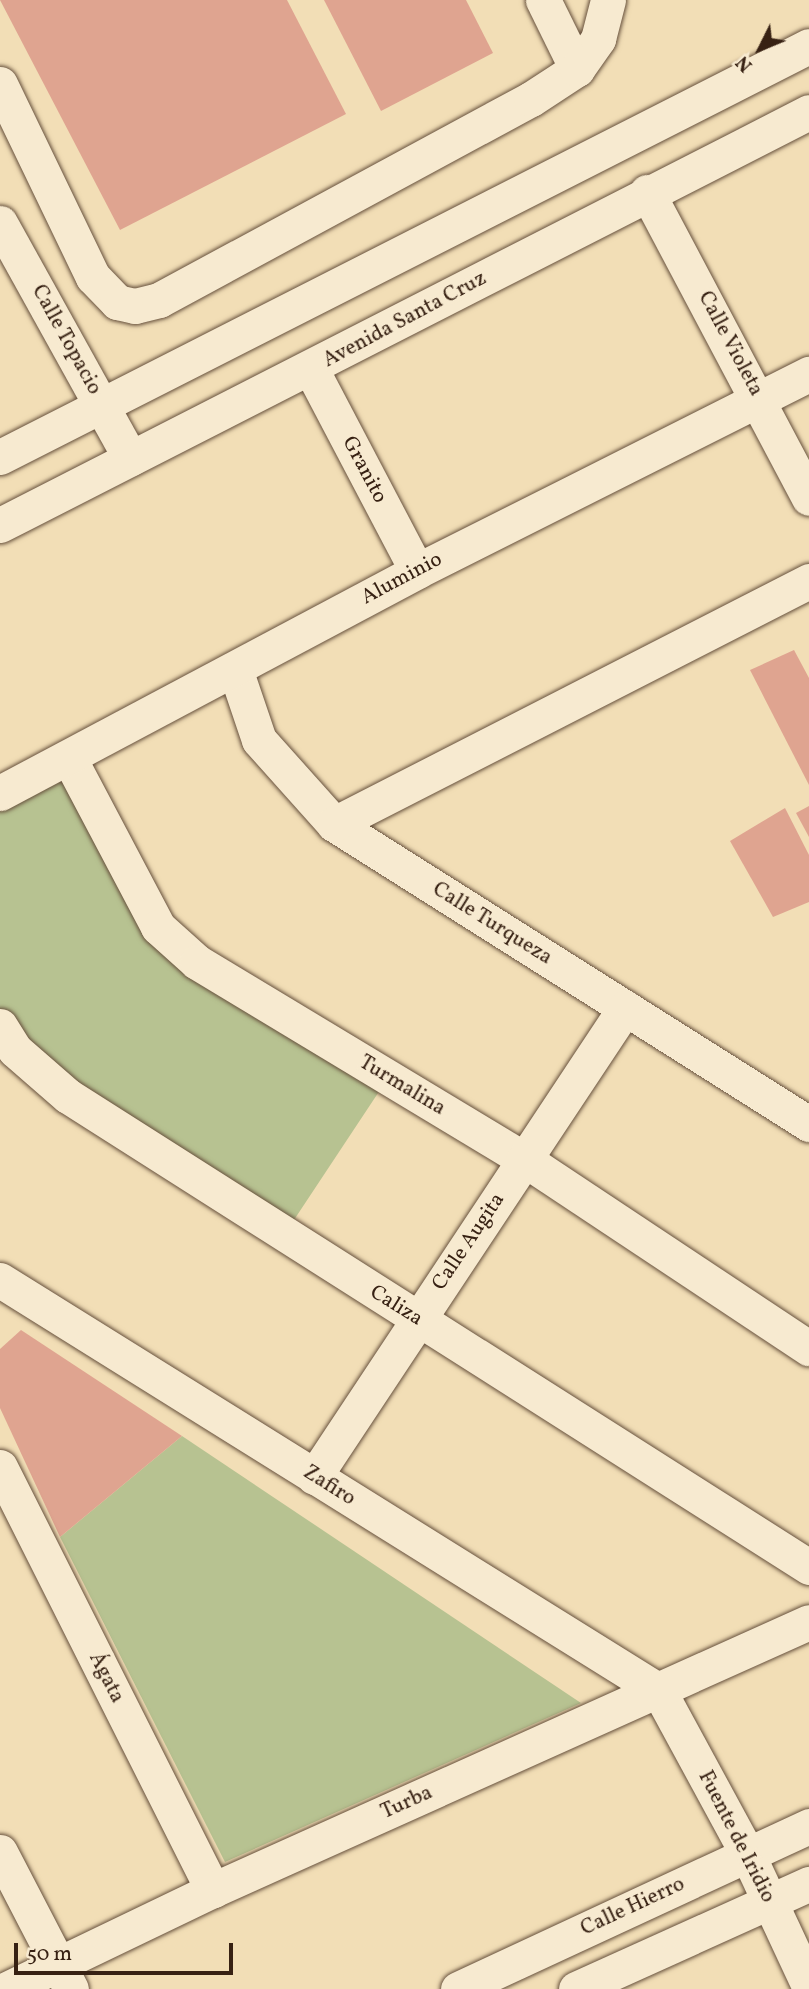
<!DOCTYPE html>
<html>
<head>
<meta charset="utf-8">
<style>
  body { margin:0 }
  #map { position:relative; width:809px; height:1989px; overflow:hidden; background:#f2deb6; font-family:Vollkorn,serif }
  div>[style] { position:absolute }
  .green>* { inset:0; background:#b7c291 }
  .building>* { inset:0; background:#dfa490 }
  .roads { filter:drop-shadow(0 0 2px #66503c) drop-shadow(0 0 2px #66503c) }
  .minor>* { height:35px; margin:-17.5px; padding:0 17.5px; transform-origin:17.5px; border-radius:17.5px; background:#f7ead0 }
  span { translate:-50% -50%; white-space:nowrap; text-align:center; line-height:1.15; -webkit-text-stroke:7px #f7ead0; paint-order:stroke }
  .street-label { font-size:21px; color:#372113 }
  .north { position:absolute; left:725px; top:14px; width:70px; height:70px; -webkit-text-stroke:5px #f7ead0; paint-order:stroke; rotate:227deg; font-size:19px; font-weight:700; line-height:28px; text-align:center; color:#372113 }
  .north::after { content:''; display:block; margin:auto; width:24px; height:32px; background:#372113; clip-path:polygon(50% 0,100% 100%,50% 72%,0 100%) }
  .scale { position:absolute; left:14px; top:1943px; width:219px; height:32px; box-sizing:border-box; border:4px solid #372113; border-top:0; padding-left:9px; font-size:21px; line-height:24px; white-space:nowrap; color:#372113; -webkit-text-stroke:5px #f7ead0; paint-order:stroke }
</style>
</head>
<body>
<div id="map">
  <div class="green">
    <i style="clip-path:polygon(69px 758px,158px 927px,388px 1078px,284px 1235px,0 1026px,0 793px)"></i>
    <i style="clip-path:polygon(182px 1436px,581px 1703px,225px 1862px,60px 1537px)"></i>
  </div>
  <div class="building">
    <i style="clip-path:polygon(0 0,287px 0,346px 114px,120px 230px)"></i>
    <i style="clip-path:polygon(324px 0,466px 0,493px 53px,381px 111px)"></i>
    <i style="clip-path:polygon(794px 650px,809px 678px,809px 785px,750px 670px)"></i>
    <i style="clip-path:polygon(809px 806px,809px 837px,796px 813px)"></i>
    <i style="clip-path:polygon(785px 808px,809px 855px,809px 902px,773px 917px,730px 841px)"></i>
    <i style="clip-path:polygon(21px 1330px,182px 1436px,60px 1537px,0 1408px,0 1349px)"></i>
  </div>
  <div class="roads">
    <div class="minor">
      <i style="left:543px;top:0;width:77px;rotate:63.8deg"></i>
      <i style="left:0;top:84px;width:214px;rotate:64.3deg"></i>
      <i style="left:93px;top:277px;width:35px;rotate:46deg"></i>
      <i style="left:117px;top:302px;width:18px;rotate:13deg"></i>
      <i style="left:135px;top:306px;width:25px;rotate:-14deg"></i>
      <i style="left:159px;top:300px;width:423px;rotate:-28.4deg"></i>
      <i style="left:531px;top:99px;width:55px;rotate:-33.1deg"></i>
      <i style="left:577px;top:69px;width:37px;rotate:-55deg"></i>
      <i style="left:598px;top:39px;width:40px;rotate:-75.6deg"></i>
      <i style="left:647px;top:192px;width:346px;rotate:62.1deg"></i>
      <i style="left:0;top:223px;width:269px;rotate:61deg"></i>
      <i style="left:311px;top:369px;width:228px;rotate:62.3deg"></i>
      <i style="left:0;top:457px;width:907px;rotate:-26.93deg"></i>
      <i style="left:0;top:525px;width:908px;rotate:-27.04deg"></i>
      <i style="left:235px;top:669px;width:75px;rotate:71.3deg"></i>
      <i style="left:259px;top:740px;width:113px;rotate:48.2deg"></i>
      <i style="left:334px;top:824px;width:562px;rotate:32.28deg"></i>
      <i style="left:69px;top:758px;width:191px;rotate:62.2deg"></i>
      <i style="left:158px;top:927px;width:52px;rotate:41.9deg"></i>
      <i style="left:197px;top:962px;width:382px;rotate:31.1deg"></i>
      <i style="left:524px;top:1159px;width:342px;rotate:33.6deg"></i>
      <i style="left:0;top:793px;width:472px;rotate:-28deg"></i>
      <i style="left:417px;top:571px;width:439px;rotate:-26.7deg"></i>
      <i style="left:334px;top:824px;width:534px;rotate:-27.09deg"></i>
      <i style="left:0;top:1026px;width:28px;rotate:58deg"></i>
      <i style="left:15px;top:1050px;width:70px;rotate:41deg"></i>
      <i style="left:68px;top:1096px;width:878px;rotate:32.44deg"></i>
      <i style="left:0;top:1280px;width:777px;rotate:31.95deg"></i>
      <i style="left:659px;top:1691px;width:184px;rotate:61.5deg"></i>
      <i style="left:747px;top:1853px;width:147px;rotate:65deg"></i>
      <i style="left:0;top:1467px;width:474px;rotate:63.3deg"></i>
      <i style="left:314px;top:1477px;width:563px;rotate:-56.45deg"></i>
      <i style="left:0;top:1852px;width:154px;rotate:62.6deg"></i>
      <i style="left:7px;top:1989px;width:229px;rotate:-25.7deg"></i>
      <i style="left:213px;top:1890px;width:653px;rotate:-24.21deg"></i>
      <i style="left:458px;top:1989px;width:387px;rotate:-24.9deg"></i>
      <i style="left:576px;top:1989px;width:256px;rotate:-24.3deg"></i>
    </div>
  </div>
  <div class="street-label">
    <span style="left:405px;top:320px;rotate:-28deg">Avenida Santa Cruz</span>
    <span style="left:66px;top:340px;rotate:61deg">Calle Topacio</span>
    <span style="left:730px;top:344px;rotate:62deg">Calle Violeta</span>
    <span style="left:364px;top:470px;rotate:62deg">Granito</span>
    <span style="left:402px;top:579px;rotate:-28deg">Aluminio</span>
    <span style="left:492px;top:924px;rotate:32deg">Calle Turqueza</span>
    <span style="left:402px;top:1086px;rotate:31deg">Turmalina</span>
    <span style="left:469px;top:1242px;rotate:-56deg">Calle Augita</span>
    <span style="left:396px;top:1306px;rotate:32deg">Caliza</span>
    <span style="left:329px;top:1486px;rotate:32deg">Zafiro</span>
    <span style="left:106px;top:1678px;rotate:63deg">Ágata</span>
    <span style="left:407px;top:1803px;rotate:-24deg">Turba</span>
    <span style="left:736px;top:1837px;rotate:63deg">Fuente de Iridio</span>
    <span style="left:633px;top:1907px;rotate:-25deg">Calle Hierro</span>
  </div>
  <div class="north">N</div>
  <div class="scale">50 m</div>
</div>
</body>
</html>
